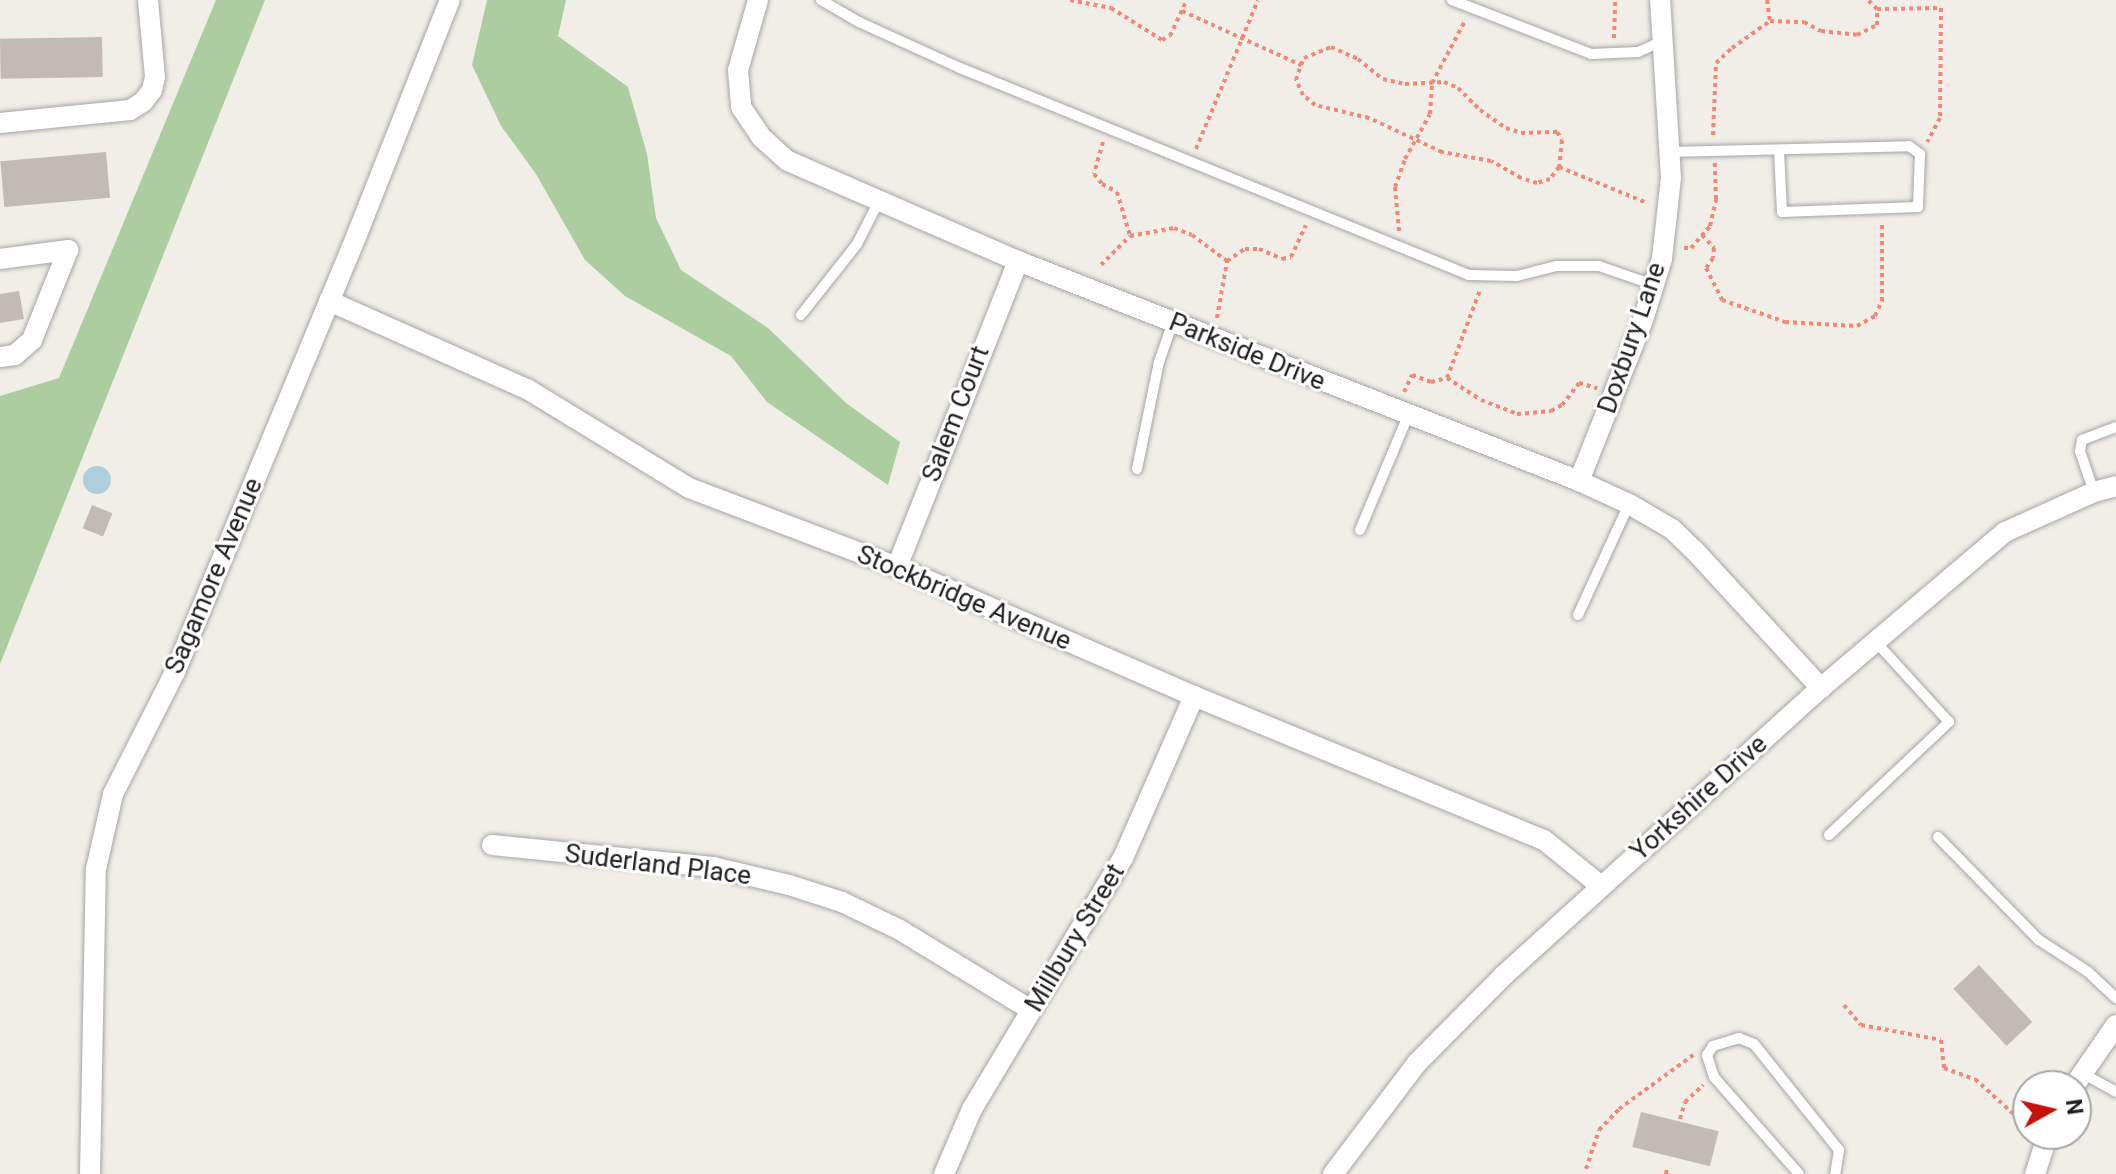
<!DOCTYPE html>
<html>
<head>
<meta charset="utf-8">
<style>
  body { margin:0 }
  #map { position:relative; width:2116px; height:1174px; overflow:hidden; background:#f1eee8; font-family:Roboto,sans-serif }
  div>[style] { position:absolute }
  .forest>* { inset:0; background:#accda0 }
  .water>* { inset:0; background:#accfdb }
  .round { border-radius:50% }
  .building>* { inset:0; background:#c1bab5; transform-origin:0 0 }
  .path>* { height:4px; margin-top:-2px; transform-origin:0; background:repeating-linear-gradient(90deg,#f28878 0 4px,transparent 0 8px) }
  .roads { filter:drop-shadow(0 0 2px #a5a5a5) drop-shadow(0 0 2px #a5a5a5) }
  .service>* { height:10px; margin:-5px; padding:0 5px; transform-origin:5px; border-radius:5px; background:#fff }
  .minor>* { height:20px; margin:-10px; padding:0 10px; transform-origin:10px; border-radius:10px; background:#fff }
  span { translate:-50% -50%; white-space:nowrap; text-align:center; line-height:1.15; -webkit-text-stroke:6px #fff; paint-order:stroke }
  .street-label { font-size:26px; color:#212121 }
  .north { position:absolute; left:2012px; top:1070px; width:80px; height:80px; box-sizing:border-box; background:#fff; border:2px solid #a6a6a6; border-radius:50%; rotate:82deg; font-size:22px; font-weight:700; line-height:32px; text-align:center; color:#212121 }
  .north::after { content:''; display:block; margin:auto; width:28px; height:36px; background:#c6110c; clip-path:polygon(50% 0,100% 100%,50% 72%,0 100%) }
</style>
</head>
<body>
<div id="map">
  <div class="forest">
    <i style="clip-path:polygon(216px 0,265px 0,0 664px,0 396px,59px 378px)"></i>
    <i style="clip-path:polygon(487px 0,566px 0,558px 36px,628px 87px,647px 154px,656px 218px,681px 270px,768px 328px,846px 403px,900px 442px,888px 485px,767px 402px,731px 356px,625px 296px,585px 260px,536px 174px,501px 126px,472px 65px)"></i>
  </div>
  <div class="water">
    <i class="round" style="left:83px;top:466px;width:28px;height:28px"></i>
  </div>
  <div class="building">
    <i style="left:102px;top:37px;width:40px;height:102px;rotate:89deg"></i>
    <i style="left:106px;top:152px;width:46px;height:106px;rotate:85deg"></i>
    <i style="clip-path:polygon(19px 291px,24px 319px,0 323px,0 294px)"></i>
    <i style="left:92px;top:505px;width:22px;height:25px;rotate:22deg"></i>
    <i style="left:1979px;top:965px;width:78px;height:35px;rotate:47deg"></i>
    <i style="left:1641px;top:1112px;width:80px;height:36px;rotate:14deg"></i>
  </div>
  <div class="path">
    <i style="left:1070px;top:0;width:42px;rotate:11deg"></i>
    <i style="left:1111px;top:8px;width:60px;rotate:32.1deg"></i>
    <i style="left:1162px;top:40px;width:9px;rotate:-27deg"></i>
    <i style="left:1170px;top:36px;width:40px;rotate:-65deg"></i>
    <i style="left:1767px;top:0;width:21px;rotate:82deg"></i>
    <i style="left:1877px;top:9px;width:64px;rotate:-0.9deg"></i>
    <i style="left:1941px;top:8px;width:110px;rotate:90.5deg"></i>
    <i style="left:1940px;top:118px;width:27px;rotate:118deg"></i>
    <i style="left:1182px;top:11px;width:131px;rotate:24.4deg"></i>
    <i style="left:1614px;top:38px;width:38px;rotate:-88deg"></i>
    <i style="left:1713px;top:135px;width:72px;rotate:-87.6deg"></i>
    <i style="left:1716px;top:63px;width:22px;rotate:-43deg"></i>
    <i style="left:1732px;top:48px;width:47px;rotate:-35.4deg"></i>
    <i style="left:1770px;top:21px;width:34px;rotate:2deg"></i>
    <i style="left:1804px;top:22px;width:19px;rotate:28deg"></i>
    <i style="left:1821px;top:31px;width:36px;rotate:6deg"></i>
    <i style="left:1857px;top:35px;width:22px;rotate:-27deg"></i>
    <i style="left:1877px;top:25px;width:16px;rotate:-90deg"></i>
    <i style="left:1877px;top:9px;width:13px;rotate:-135deg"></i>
    <i style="left:1103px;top:142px;width:33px;rotate:106deg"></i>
    <i style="left:1094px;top:174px;width:13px;rotate:51deg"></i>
    <i style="left:1102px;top:184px;width:17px;rotate:28deg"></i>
    <i style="left:1117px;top:192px;width:46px;rotate:73.5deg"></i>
    <i style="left:1196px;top:149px;width:161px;rotate:-67.4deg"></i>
    <i style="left:1559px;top:167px;width:15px;rotate:127deg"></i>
    <i style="left:1550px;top:179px;width:14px;rotate:163deg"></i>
    <i style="left:1537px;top:183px;width:17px;rotate:-163deg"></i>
    <i style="left:1521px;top:178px;width:34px;rotate:-150deg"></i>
    <i style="left:1491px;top:161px;width:50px;rotate:-169.6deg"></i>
    <i style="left:1442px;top:152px;width:81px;rotate:-155deg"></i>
    <i style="left:1369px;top:118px;width:56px;rotate:-166.5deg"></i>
    <i style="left:1315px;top:105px;width:16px;rotate:-140deg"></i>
    <i style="left:1303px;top:95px;width:17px;rotate:-115deg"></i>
    <i style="left:1296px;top:80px;width:16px;rotate:-72deg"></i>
    <i style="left:1301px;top:65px;width:8px;rotate:-67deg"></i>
    <i style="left:1304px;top:58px;width:29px;rotate:-22deg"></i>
    <i style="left:1331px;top:47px;width:30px;rotate:24deg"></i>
    <i style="left:1358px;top:59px;width:32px;rotate:39deg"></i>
    <i style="left:1383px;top:79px;width:23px;rotate:13deg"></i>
    <i style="left:1405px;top:84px;width:39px;rotate:-3deg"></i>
    <i style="left:1444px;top:82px;width:15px;rotate:23deg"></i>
    <i style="left:1458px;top:88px;width:31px;rotate:45deg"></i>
    <i style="left:1480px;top:110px;width:32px;rotate:35deg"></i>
    <i style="left:1506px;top:128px;width:16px;rotate:18deg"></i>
    <i style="left:1521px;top:133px;width:36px;rotate:-2deg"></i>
    <i style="left:1557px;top:132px;width:9px;rotate:58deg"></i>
    <i style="left:1562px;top:140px;width:27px;rotate:96deg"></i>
    <i style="left:1559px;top:167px;width:95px;rotate:22.2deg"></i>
    <i style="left:1399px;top:231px;width:44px;rotate:-95.2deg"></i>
    <i style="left:1395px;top:187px;width:30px;rotate:-70deg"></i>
    <i style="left:1405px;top:159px;width:51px;rotate:-60.9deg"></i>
    <i style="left:1430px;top:114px;width:31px;rotate:-86deg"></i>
    <i style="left:1432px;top:83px;width:70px;rotate:-62deg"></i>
    <i style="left:1702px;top:235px;width:18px;rotate:47deg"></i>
    <i style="left:1714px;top:248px;width:10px;rotate:96deg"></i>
    <i style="left:1713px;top:258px;width:12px;rotate:125deg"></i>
    <i style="left:1706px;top:268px;width:36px;rotate:63deg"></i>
    <i style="left:1722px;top:300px;width:67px;rotate:19.2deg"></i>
    <i style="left:1785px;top:322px;width:72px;rotate:3.2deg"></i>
    <i style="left:1857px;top:326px;width:21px;rotate:-29deg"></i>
    <i style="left:1875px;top:316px;width:17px;rotate:-65deg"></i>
    <i style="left:1882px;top:301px;width:79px;rotate:-90deg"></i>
    <i style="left:1684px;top:248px;width:7px"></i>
    <i style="left:1691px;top:248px;width:29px;rotate:-49deg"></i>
    <i style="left:1710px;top:226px;width:28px;rotate:-77deg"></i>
    <i style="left:1716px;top:199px;width:36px;rotate:-92deg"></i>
    <i style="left:1101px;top:265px;width:41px;rotate:-45deg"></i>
    <i style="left:1130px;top:236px;width:45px;rotate:-10.3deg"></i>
    <i style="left:1174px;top:228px;width:19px;rotate:21deg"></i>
    <i style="left:1192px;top:235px;width:44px;rotate:36.6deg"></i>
    <i style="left:1217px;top:318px;width:58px;rotate:-80deg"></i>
    <i style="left:1227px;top:261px;width:22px;rotate:-34deg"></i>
    <i style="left:1245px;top:249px;width:14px"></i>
    <i style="left:1259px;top:249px;width:25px;rotate:23deg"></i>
    <i style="left:1282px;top:259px;width:9px;rotate:-13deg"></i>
    <i style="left:1291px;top:257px;width:35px;rotate:-65deg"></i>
    <i style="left:1447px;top:378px;width:40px;rotate:32.9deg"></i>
    <i style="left:1481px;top:400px;width:39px;rotate:21deg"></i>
    <i style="left:1517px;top:414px;width:34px;rotate:-5deg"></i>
    <i style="left:1551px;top:411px;width:13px;rotate:-29deg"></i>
    <i style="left:1562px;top:405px;width:28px;rotate:-52deg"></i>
    <i style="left:1579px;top:383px;width:19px;rotate:16deg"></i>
    <i style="left:1404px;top:392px;width:19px;rotate:-65deg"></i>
    <i style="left:1412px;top:375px;width:20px;rotate:20deg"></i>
    <i style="left:1431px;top:382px;width:16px;rotate:-14deg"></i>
    <i style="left:1447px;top:378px;width:94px;rotate:-69.4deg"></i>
    <i style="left:1844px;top:1005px;width:26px;rotate:50deg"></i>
    <i style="left:1861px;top:1025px;width:81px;rotate:10.6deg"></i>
    <i style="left:1941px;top:1040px;width:28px;rotate:84deg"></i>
    <i style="left:1944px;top:1068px;width:33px;rotate:20deg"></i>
    <i style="left:1975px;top:1079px;width:72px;rotate:42.2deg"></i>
    <i style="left:1680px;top:1119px;width:18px;rotate:-74deg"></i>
    <i style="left:1685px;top:1102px;width:25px;rotate:-43deg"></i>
    <i style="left:1586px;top:1169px;width:41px;rotate:-71.6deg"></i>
    <i style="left:1599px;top:1130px;width:29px;rotate:-46deg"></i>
    <i style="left:1619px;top:1109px;width:92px;rotate:-36.1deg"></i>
    <i style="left:1666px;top:1174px;width:6px;rotate:-81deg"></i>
  </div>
  <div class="roads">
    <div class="service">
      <i style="left:821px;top:0;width:44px;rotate:30.1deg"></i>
      <i style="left:859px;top:22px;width:111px;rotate:24.5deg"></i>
      <i style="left:960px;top:68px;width:549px;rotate:22.13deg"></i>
      <i style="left:1469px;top:275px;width:48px;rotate:1.2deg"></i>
      <i style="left:1517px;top:276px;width:40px;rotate:-14.4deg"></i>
      <i style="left:1556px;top:266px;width:43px"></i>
      <i style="left:1599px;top:266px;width:58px;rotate:19.1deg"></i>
      <i style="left:1452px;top:0;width:149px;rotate:21.2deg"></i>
      <i style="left:1591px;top:54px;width:47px;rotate:-2.4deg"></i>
      <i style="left:1638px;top:52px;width:24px;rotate:-24deg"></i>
      <i style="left:1669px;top:152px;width:240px;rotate:-1.4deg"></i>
      <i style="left:1909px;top:146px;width:14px;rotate:36deg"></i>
      <i style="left:1920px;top:154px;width:53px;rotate:92.2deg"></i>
      <i style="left:1918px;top:207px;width:136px;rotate:177.9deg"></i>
      <i style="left:1782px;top:212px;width:62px;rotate:-92.8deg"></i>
      <i style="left:801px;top:315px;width:90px;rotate:-51.7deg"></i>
      <i style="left:857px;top:244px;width:46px;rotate:-62.9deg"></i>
      <i style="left:1137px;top:469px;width:109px;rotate:-78.4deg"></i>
      <i style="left:1159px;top:362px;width:42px;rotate:-70.7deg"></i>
      <i style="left:2094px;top:492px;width:43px;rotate:-108.9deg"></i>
      <i style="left:2080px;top:451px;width:11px;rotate:-80deg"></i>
      <i style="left:2082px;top:440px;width:36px;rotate:-21deg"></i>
      <i style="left:1360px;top:530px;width:124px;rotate:-67.2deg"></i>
      <i style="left:1578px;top:615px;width:122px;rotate:-65.3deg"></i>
      <i style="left:1829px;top:835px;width:165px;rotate:-43.3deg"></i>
      <i style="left:1949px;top:722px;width:108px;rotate:-132.4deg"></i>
      <i style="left:1938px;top:837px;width:144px;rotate:45.6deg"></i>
      <i style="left:2039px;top:940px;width:57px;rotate:32.9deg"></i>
      <i style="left:2087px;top:971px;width:40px;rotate:43deg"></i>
      <i style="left:2082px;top:1073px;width:39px;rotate:29deg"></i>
      <i style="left:1799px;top:1174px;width:129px;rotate:-131.2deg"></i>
      <i style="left:1714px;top:1077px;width:23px;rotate:-108deg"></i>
      <i style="left:1707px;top:1055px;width:11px;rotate:-56deg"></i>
      <i style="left:1713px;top:1046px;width:27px;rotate:-17deg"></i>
      <i style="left:1739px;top:1038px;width:16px;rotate:22deg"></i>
      <i style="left:1754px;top:1044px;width:136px;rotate:51.3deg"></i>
      <i style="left:1839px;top:1150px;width:24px;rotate:99deg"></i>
    </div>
    <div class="minor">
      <i style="left:758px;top:0;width:73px;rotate:105.9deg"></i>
      <i style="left:738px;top:70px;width:37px;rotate:85deg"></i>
      <i style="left:741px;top:107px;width:36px;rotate:56deg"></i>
      <i style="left:761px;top:137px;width:36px;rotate:42deg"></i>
      <i style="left:788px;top:161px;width:251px;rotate:23.5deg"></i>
      <i style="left:1018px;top:261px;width:603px;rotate:21.41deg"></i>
      <i style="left:1579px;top:481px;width:55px;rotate:24.7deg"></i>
      <i style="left:1629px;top:504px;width:50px;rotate:30.2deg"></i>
      <i style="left:1672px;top:529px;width:30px;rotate:44deg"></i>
      <i style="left:1694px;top:550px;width:188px;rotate:47.4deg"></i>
      <i style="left:0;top:123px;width:131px;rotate:-5.7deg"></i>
      <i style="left:130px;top:110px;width:15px;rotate:-32deg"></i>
      <i style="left:143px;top:102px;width:15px;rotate:-53deg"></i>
      <i style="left:152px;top:90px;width:13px;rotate:-77deg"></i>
      <i style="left:155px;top:77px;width:77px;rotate:-95.2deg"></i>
      <i style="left:0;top:259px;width:69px;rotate:-7.5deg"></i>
      <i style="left:68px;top:250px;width:97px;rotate:111.8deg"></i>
      <i style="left:32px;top:340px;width:23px;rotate:139deg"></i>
      <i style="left:15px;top:355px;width:15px;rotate:172deg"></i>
      <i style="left:329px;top:301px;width:217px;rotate:24deg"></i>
      <i style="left:527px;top:389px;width:190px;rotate:31.4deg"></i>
      <i style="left:689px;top:488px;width:222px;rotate:20.8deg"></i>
      <i style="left:897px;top:567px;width:324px;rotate:23.5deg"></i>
      <i style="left:1194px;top:696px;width:378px;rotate:22.4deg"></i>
      <i style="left:1544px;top:840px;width:73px;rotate:38.9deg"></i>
      <i style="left:1579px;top:481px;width:173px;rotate:-68.3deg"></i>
      <i style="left:1643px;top:320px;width:64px;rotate:-72.7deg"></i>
      <i style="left:1662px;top:259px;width:81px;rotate:-83.7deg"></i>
      <i style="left:1671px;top:178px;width:178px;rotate:-93.5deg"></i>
      <i style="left:897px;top:567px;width:329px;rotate:-68.4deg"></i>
      <i style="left:492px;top:845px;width:222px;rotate:5.7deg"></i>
      <i style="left:713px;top:867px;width:78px;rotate:13.3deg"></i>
      <i style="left:789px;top:885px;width:56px;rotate:17.8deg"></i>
      <i style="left:842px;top:902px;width:64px;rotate:25.8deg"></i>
      <i style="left:900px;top:930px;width:153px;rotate:31.4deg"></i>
      <i style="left:2074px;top:1086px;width:74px;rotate:-55.5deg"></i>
      <i style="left:90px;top:1174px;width:305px;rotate:-88.9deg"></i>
      <i style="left:96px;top:869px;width:77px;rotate:-77.2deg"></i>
      <i style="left:113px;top:794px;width:137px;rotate:-63.1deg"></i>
      <i style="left:175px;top:672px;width:471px;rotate:-67.4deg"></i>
      <i style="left:356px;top:237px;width:255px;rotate:-68.4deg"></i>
      <i style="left:944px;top:1174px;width:71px;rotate:-66.7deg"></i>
      <i style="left:972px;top:1109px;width:293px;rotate:-59deg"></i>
      <i style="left:1123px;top:858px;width:177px;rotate:-66.3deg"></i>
      <i style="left:1333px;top:1174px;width:139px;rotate:-52.9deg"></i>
      <i style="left:1417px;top:1063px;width:122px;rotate:-45.3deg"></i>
      <i style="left:1503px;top:976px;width:429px;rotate:-42.2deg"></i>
      <i style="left:1821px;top:688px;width:241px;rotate:-40.3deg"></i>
      <i style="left:2005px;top:532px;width:98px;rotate:-24.2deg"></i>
      <i style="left:2094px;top:492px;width:23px;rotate:-15deg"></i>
      <i style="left:2035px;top:1174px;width:42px;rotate:-72deg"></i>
    </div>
  </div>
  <div class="street-label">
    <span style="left:1632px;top:338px;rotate:-71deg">Doxbury Lane</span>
    <span style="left:1247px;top:352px;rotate:22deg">Parkside Drive</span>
    <span style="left:956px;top:414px;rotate:-69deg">Salem Court</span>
    <span style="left:214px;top:576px;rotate:-67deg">Sagamore Avenue</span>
    <span style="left:964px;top:598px;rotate:23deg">Stockbridge Avenue</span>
    <span style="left:1699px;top:798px;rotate:-42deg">Yorkshire Drive</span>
    <span style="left:658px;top:865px;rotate:7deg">Suderland Place</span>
    <span style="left:1075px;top:938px;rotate:-59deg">Millbury Street</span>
  </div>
  <div class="north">N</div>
</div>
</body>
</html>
